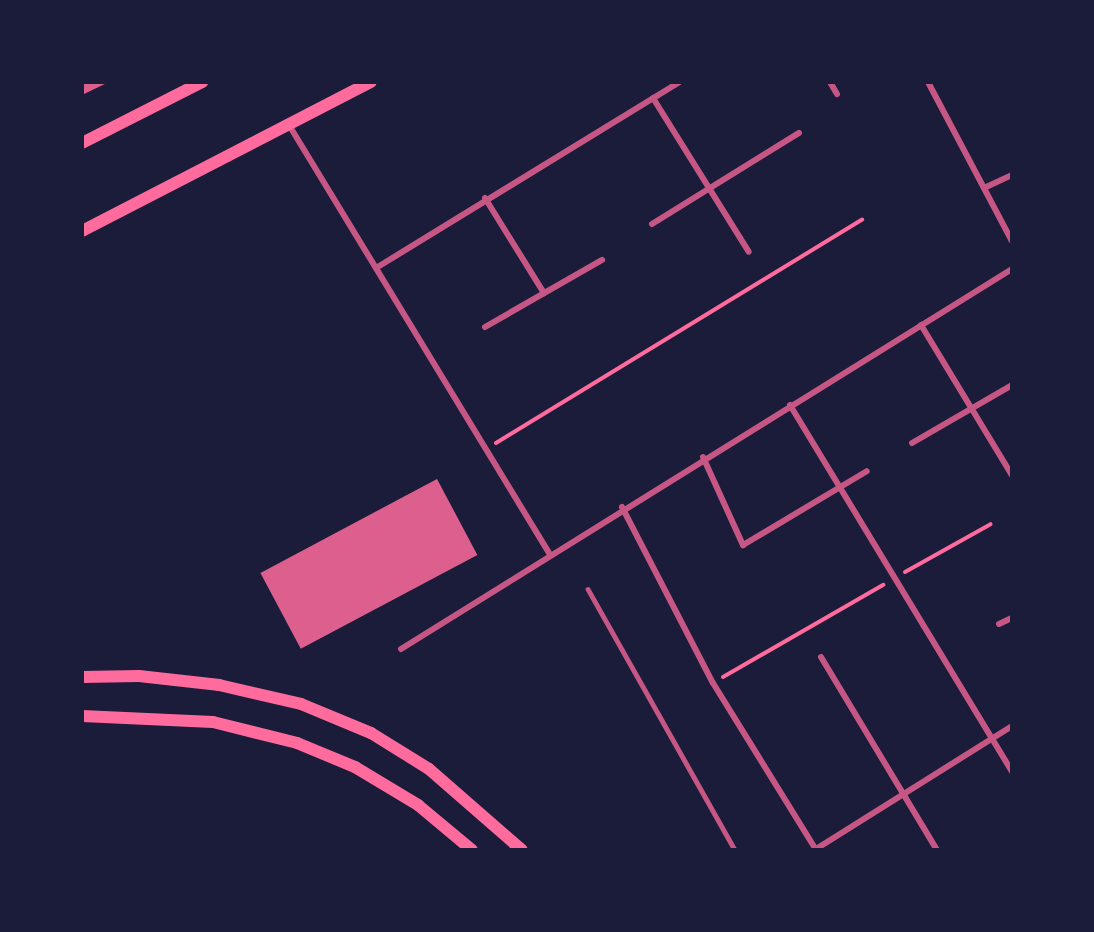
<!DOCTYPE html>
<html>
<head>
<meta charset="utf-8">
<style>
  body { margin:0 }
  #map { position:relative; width:1094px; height:932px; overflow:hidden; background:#1b1b3a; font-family:Spectral,serif }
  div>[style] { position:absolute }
  .building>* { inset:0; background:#dd5f8e; transform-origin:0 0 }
  .path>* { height:4px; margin:-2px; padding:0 2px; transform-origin:2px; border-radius:2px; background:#ff6b9d }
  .service>* { height:4.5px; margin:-2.25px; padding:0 2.25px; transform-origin:2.25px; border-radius:2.25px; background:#c65784 }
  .minor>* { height:6px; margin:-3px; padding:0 3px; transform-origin:3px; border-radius:3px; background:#c65784 }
  .secondary>* { height:12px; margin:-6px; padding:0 6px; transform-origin:6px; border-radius:6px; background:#ff6b9d }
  span { translate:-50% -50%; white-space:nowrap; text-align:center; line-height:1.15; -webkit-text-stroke:6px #1b1b3a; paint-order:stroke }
  .frame { position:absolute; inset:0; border:84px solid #1b1b3a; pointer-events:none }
</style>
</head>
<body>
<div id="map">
  <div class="building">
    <i style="clip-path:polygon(82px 82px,109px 82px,82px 95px)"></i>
    <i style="left:437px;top:479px;width:86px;height:200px;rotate:62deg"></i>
  </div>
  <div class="path">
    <i style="left:496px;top:443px;width:429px;rotate:-31.4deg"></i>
    <i style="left:905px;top:572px;width:98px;rotate:-29.2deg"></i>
    <i style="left:723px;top:677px;width:185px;rotate:-29.9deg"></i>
  </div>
  <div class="service">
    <i style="left:588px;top:589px;width:300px;rotate:60.6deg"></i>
  </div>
  <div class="minor">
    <i style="left:830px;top:82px;width:14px;rotate:60deg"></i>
    <i style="left:928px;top:82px;width:180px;rotate:62.2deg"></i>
    <i style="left:653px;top:98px;width:181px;rotate:58.1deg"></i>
    <i style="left:289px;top:125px;width:501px;rotate:58.72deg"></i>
    <i style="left:984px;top:188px;width:31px;rotate:-25deg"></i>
    <i style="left:485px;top:198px;width:112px;rotate:58.2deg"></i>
    <i style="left:652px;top:224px;width:173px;rotate:-31.8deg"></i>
    <i style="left:376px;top:268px;width:356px;rotate:-31.5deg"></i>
    <i style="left:921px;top:325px;width:175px;rotate:58.8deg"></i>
    <i style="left:485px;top:327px;width:135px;rotate:-29.8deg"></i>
    <i style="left:790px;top:405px;width:429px;rotate:58.8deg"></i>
    <i style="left:912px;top:443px;width:116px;rotate:-30.1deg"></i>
    <i style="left:703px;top:457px;width:97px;rotate:65.6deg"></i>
    <i style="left:743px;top:545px;width:144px;rotate:-30.8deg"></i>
    <i style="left:622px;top:507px;width:198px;rotate:62.7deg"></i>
    <i style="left:713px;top:683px;width:196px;rotate:58.3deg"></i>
    <i style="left:999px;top:624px;width:14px;rotate:-25deg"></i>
    <i style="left:401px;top:649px;width:720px;rotate:-31.88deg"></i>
    <i style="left:821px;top:657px;width:225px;rotate:59deg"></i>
    <i style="left:816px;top:849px;width:231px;rotate:-32.1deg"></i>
  </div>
  <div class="secondary">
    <i style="left:82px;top:143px;width:135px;rotate:-26.9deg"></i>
    <i style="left:82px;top:231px;width:325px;rotate:-27.3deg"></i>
    <i style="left:82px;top:677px;width:57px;rotate:-1deg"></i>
    <i style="left:139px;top:676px;width:81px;rotate:6.4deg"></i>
    <i style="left:219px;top:685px;width:84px;rotate:13deg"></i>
    <i style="left:301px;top:704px;width:76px;rotate:22.5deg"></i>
    <i style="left:371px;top:733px;width:68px;rotate:31.8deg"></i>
    <i style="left:429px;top:769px;width:123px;rotate:41.1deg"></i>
    <i style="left:82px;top:716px;width:131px;rotate:2.6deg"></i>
    <i style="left:213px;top:722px;width:87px;rotate:14deg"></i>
    <i style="left:297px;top:743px;width:63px;rotate:22.5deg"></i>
    <i style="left:355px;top:767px;width:74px;rotate:31.1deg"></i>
    <i style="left:418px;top:805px;width:70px;rotate:39.8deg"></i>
  </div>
  <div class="frame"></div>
</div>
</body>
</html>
